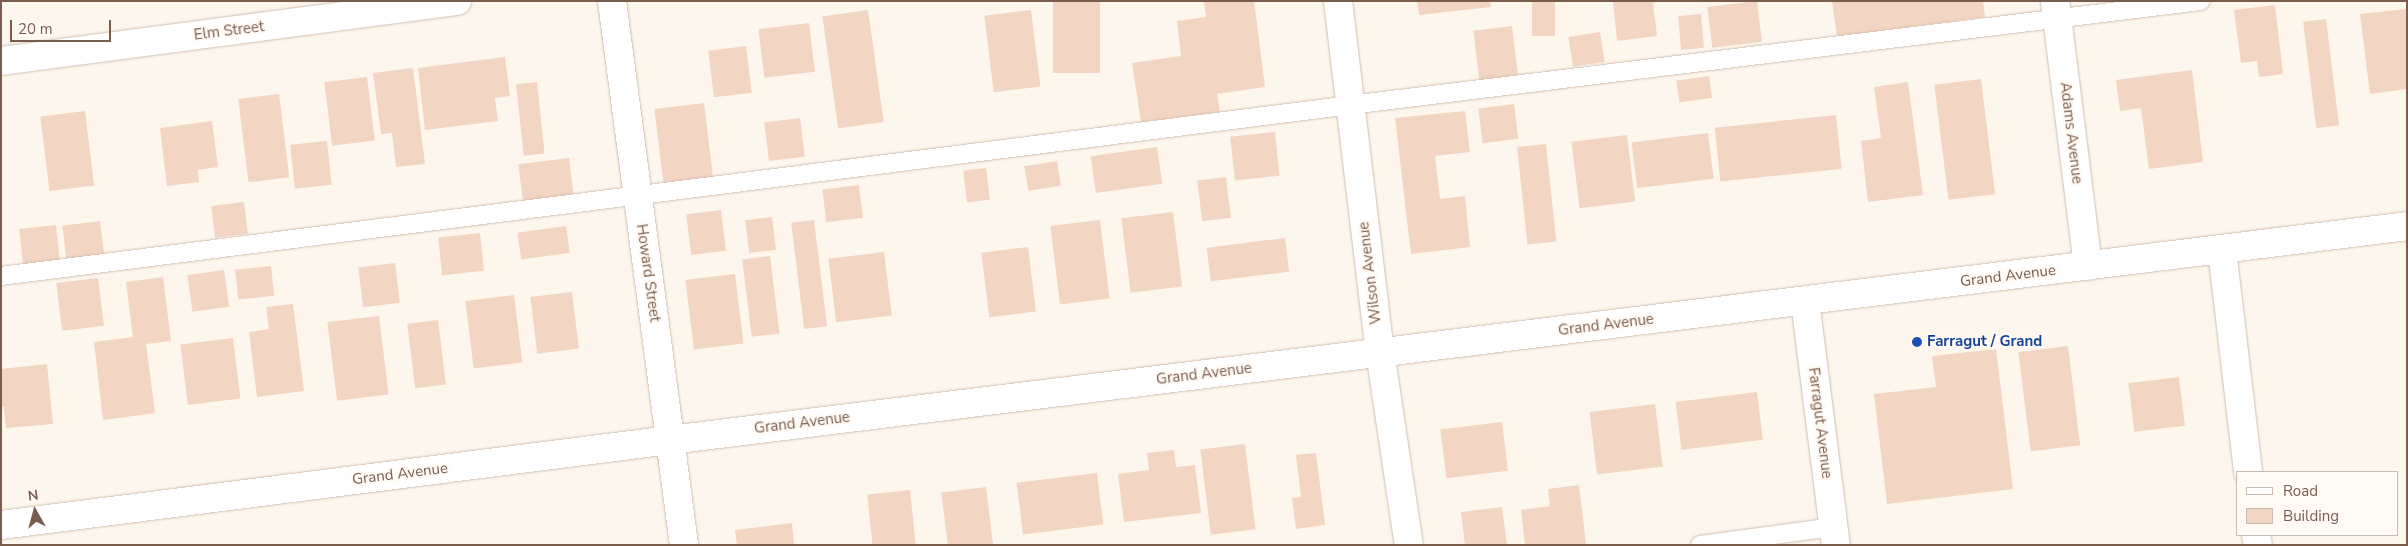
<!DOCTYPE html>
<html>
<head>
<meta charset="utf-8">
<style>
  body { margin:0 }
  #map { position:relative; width:2408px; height:546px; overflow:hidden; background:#fdf6ec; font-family:"Nunito Sans",sans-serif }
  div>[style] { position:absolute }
  .building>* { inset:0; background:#f3d5c3; transform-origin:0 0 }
  .roads { filter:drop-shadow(0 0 1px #d1beb0) drop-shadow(0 0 1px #d1beb0) }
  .service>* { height:18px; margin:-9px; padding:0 9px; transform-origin:9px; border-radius:9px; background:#fff }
  .minor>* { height:28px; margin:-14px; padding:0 14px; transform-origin:14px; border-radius:14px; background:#fff }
  .tertiary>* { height:28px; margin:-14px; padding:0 14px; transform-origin:14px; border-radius:14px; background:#fff }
  .secondary>* { height:28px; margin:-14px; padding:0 14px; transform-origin:14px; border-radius:14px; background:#fff }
  .dots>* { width:14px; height:14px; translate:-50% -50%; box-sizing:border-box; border:2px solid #fffaf3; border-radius:50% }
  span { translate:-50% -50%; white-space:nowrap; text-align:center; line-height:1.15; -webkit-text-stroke:4.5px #fffaf3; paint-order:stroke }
  .street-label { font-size:15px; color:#7a5c4d }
  .transit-label { font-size:15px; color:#164399; font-weight:700 }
  .left { translate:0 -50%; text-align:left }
  .frame { position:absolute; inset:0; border:2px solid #7a5c4d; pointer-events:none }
  .legend { position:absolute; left:2236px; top:471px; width:162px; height:65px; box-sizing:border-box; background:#fffaf3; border:1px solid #cabbb1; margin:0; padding:6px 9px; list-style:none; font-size:15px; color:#7a5c4d }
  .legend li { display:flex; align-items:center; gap:10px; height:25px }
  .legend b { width:25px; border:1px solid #cabbb1 }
  .north { position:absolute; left:10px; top:486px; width:50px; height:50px; -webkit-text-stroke:4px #fffaf3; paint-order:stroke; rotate:353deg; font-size:14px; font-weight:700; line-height:20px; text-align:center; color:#7a5c4d }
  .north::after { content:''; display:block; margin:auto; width:18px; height:22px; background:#7a5c4d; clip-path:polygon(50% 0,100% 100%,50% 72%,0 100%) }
  .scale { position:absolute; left:10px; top:20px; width:101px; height:22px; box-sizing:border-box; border:2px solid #7a5c4d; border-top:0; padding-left:6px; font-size:15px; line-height:18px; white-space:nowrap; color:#7a5c4d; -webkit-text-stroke:4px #fffaf3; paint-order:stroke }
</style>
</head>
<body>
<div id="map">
  <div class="building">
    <i style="left:1053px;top:1px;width:47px;height:72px"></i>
    <i style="clip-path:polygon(1204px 1px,1254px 1px,1265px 87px,1217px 94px,1220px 112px,1141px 122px,1132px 63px,1181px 56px,1177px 21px,1206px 17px)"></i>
    <i style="clip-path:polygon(1417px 1px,1490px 1px,1491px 7px,1419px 15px)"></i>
    <i style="left:1532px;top:1px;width:23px;height:35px"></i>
    <i style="clip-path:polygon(1613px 1px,1658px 1px,1653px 3px,1657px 36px,1617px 41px)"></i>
    <i style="left:1757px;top:1px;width:41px;height:50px;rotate:83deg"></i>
    <i style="clip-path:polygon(1832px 1px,1983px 1px,1985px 17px,1837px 37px)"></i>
    <i style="clip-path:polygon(2275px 5px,2283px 74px,2259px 77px,2257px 61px,2241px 63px,2234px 10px)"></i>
    <i style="clip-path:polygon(2406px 9px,2407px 89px,2370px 94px,2360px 14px)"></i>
    <i style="left:868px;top:10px;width:113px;height:46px;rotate:82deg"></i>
    <i style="left:1031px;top:10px;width:77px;height:47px;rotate:83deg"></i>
    <i style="left:1701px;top:14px;width:34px;height:23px;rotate:85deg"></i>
    <i style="left:2326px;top:19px;width:107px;height:23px;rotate:83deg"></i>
    <i style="left:809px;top:23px;width:49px;height:51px;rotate:83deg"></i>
    <i style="left:1512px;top:26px;width:50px;height:39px;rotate:83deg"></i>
    <i style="left:1600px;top:32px;width:30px;height:32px;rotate:81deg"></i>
    <i style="left:746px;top:46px;width:47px;height:38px;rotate:83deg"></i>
    <i style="clip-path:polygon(505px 57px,510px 96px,495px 98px,498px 121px,425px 130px,418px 68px)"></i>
    <i style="clip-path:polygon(413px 68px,425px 164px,396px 167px,392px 133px,381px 134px,373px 73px)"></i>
    <i style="clip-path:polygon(2192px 70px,2203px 162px,2149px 169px,2141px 108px,2120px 111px,2116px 80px)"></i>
    <i style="left:1709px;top:76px;width:22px;height:33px;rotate:82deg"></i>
    <i style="left:367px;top:77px;width:64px;height:43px;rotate:83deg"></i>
    <i style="left:1981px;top:79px;width:116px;height:47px;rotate:83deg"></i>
    <i style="left:537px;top:82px;width:72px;height:21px;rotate:84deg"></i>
    <i style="clip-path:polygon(1908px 82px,1923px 195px,1868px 202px,1861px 141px,1881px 138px,1874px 87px)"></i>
    <i style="left:279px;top:94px;width:84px;height:41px;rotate:83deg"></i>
    <i style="left:704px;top:103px;width:80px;height:50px;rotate:83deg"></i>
    <i style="left:1514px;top:104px;width:35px;height:36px;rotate:83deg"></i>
    <i style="left:85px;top:111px;width:75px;height:45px;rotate:83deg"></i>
    <i style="clip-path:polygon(1465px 111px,1470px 152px,1435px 156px,1440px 199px,1465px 196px,1470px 247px,1411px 254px,1395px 118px)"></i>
    <i style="left:1836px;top:115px;width:54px;height:122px;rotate:84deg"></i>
    <i style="left:800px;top:118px;width:39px;height:36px;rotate:83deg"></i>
    <i style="clip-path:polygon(212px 121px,218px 167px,198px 170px,199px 182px,167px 186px,160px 128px)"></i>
    <i style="left:1275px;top:132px;width:44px;height:45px;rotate:84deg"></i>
    <i style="left:1708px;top:133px;width:46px;height:77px;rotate:83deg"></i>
    <i style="left:1627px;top:135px;width:67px;height:56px;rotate:83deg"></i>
    <i style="left:327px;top:141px;width:44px;height:37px;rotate:84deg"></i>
    <i style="left:1546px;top:144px;width:98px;height:29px;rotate:84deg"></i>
    <i style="left:1157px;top:147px;width:37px;height:67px;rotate:82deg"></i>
    <i style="left:569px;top:158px;width:38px;height:51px;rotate:83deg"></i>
    <i style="left:1057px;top:161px;width:25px;height:33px;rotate:81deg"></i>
    <i style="left:986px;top:168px;width:32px;height:23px;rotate:83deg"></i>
    <i style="left:1226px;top:177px;width:41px;height:29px;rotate:83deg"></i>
    <i style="left:859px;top:185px;width:33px;height:37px;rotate:83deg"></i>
    <i style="left:244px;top:202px;width:32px;height:33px;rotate:83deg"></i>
    <i style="left:721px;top:210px;width:41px;height:35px;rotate:83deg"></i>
    <i style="left:1173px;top:212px;width:75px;height:52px;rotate:83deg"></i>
    <i style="left:772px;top:217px;width:33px;height:27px;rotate:83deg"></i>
    <i style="left:814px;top:220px;width:107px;height:23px;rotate:83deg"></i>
    <i style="left:1100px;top:220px;width:79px;height:50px;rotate:83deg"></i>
    <i style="left:100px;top:221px;width:38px;height:38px;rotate:83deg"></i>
    <i style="left:56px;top:225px;width:37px;height:37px;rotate:84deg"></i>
    <i style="left:566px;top:226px;width:27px;height:49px;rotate:82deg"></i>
    <i style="left:480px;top:233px;width:38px;height:42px;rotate:84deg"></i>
    <i style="left:1285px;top:238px;width:34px;height:79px;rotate:83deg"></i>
    <i style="left:1028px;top:247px;width:65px;height:47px;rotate:83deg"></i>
    <i style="left:884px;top:252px;width:64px;height:56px;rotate:83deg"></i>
    <i style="left:770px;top:256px;width:78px;height:28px;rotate:83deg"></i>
    <i style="left:395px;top:263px;width:40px;height:37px;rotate:83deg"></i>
    <i style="left:271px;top:266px;width:30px;height:36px;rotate:84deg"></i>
    <i style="left:224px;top:270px;width:37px;height:37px;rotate:82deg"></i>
    <i style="left:735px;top:274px;width:70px;height:50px;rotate:83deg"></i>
    <i style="clip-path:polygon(163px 277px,171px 341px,146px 344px,155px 413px,103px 420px,94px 342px,133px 337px,126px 282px)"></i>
    <i style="left:98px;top:278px;width:48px;height:42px;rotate:83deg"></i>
    <i style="left:572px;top:292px;width:57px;height:42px;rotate:83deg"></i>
    <i style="left:514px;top:295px;width:68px;height:49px;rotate:83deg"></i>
    <i style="clip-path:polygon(293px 304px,304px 391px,257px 397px,249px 332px,269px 329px,266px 307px)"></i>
    <i style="left:379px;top:316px;width:79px;height:52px;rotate:83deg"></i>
    <i style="left:438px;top:320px;width:65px;height:31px;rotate:83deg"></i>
    <i style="left:233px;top:338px;width:61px;height:53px;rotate:83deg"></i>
    <i style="left:2068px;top:346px;width:100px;height:50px;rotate:83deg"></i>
    <i style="clip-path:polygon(1996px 349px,2013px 489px,1887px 504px,1874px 394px,1936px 387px,1932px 356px)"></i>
    <i style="clip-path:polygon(47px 364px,53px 424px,6px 428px,4px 407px,1px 407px,1px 369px)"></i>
    <i style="left:2179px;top:377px;width:49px;height:51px;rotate:83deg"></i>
    <i style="left:1757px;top:392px;width:48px;height:82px;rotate:83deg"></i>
    <i style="left:1655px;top:404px;width:63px;height:66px;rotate:83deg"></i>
    <i style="left:1502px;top:422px;width:49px;height:62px;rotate:83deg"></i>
    <i style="left:1245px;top:444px;width:86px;height:45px;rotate:83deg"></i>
    <i style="clip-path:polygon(1174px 450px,1176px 467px,1195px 465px,1201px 513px,1124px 522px,1118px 474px,1149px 470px,1147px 453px)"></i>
    <i style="clip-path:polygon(1316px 453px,1325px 525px,1296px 529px,1292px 498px,1301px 497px,1296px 455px)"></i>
    <i style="left:1097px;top:473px;width:52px;height:81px;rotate:83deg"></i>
    <i style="clip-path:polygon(1579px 485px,1586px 544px,1525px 545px,1521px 510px,1550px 506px,1548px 489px)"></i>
    <i style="left:986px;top:487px;width:58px;height:45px;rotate:83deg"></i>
    <i style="left:910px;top:490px;width:55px;height:43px;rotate:84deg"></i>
    <i style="clip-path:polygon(1502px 507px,1507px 545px,1465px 545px,1461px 512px)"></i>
    <i style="clip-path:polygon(792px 523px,794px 545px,737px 545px,735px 530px)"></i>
  </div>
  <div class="roads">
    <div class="service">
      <i style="left:1px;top:276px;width:1360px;rotate:-7.22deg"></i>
      <i style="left:1350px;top:105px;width:857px;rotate:-6.97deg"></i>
      <i style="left:1700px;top:545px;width:134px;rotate:-7.7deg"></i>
    </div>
    <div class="minor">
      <i style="left:612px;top:1px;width:549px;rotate:82.46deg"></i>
      <i style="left:1338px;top:1px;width:354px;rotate:83.2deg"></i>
      <i style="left:1380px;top:352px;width:195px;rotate:81.5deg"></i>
      <i style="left:2055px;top:1px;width:267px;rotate:82.9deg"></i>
      <i style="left:1px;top:61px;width:460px;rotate:-7.5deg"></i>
      <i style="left:2222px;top:250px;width:224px;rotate:83.3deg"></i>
      <i style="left:2256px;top:535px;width:10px;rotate:79deg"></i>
    </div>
    <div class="tertiary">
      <i style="left:1805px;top:301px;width:246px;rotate:82.8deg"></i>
    </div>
    <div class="secondary">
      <i style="left:1px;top:525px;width:674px;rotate:-7.24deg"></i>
      <i style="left:670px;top:440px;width:1750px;rotate:-7.02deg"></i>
    </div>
  </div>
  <div class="dots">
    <i style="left:1917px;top:342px;background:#1a4fb4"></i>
  </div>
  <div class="street-label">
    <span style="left:229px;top:31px;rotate:-7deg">Elm Street</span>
    <span style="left:2071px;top:133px;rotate:83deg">Adams Avenue</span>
    <span style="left:648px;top:273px;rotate:82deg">Howard Street</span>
    <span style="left:1370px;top:273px;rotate:-97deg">Wilson Avenue</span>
    <span style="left:2008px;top:276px;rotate:-7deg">Grand Avenue</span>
    <span style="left:1606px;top:325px;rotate:-7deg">Grand Avenue</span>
    <span style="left:1204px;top:374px;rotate:-7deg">Grand Avenue</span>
    <span style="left:802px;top:423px;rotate:-7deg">Grand Avenue</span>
    <span style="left:1820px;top:423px;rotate:83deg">Farragut Avenue</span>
    <span style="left:400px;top:474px;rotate:-7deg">Grand Avenue</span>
  </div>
  <div class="transit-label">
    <span class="left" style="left:1927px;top:342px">Farragut / Grand</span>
  </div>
  <div class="frame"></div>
  <ul class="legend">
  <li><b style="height:6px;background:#fff"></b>Road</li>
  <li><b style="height:14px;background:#f3d5c3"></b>Building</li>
  </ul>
  <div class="north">N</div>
  <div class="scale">20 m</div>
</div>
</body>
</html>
